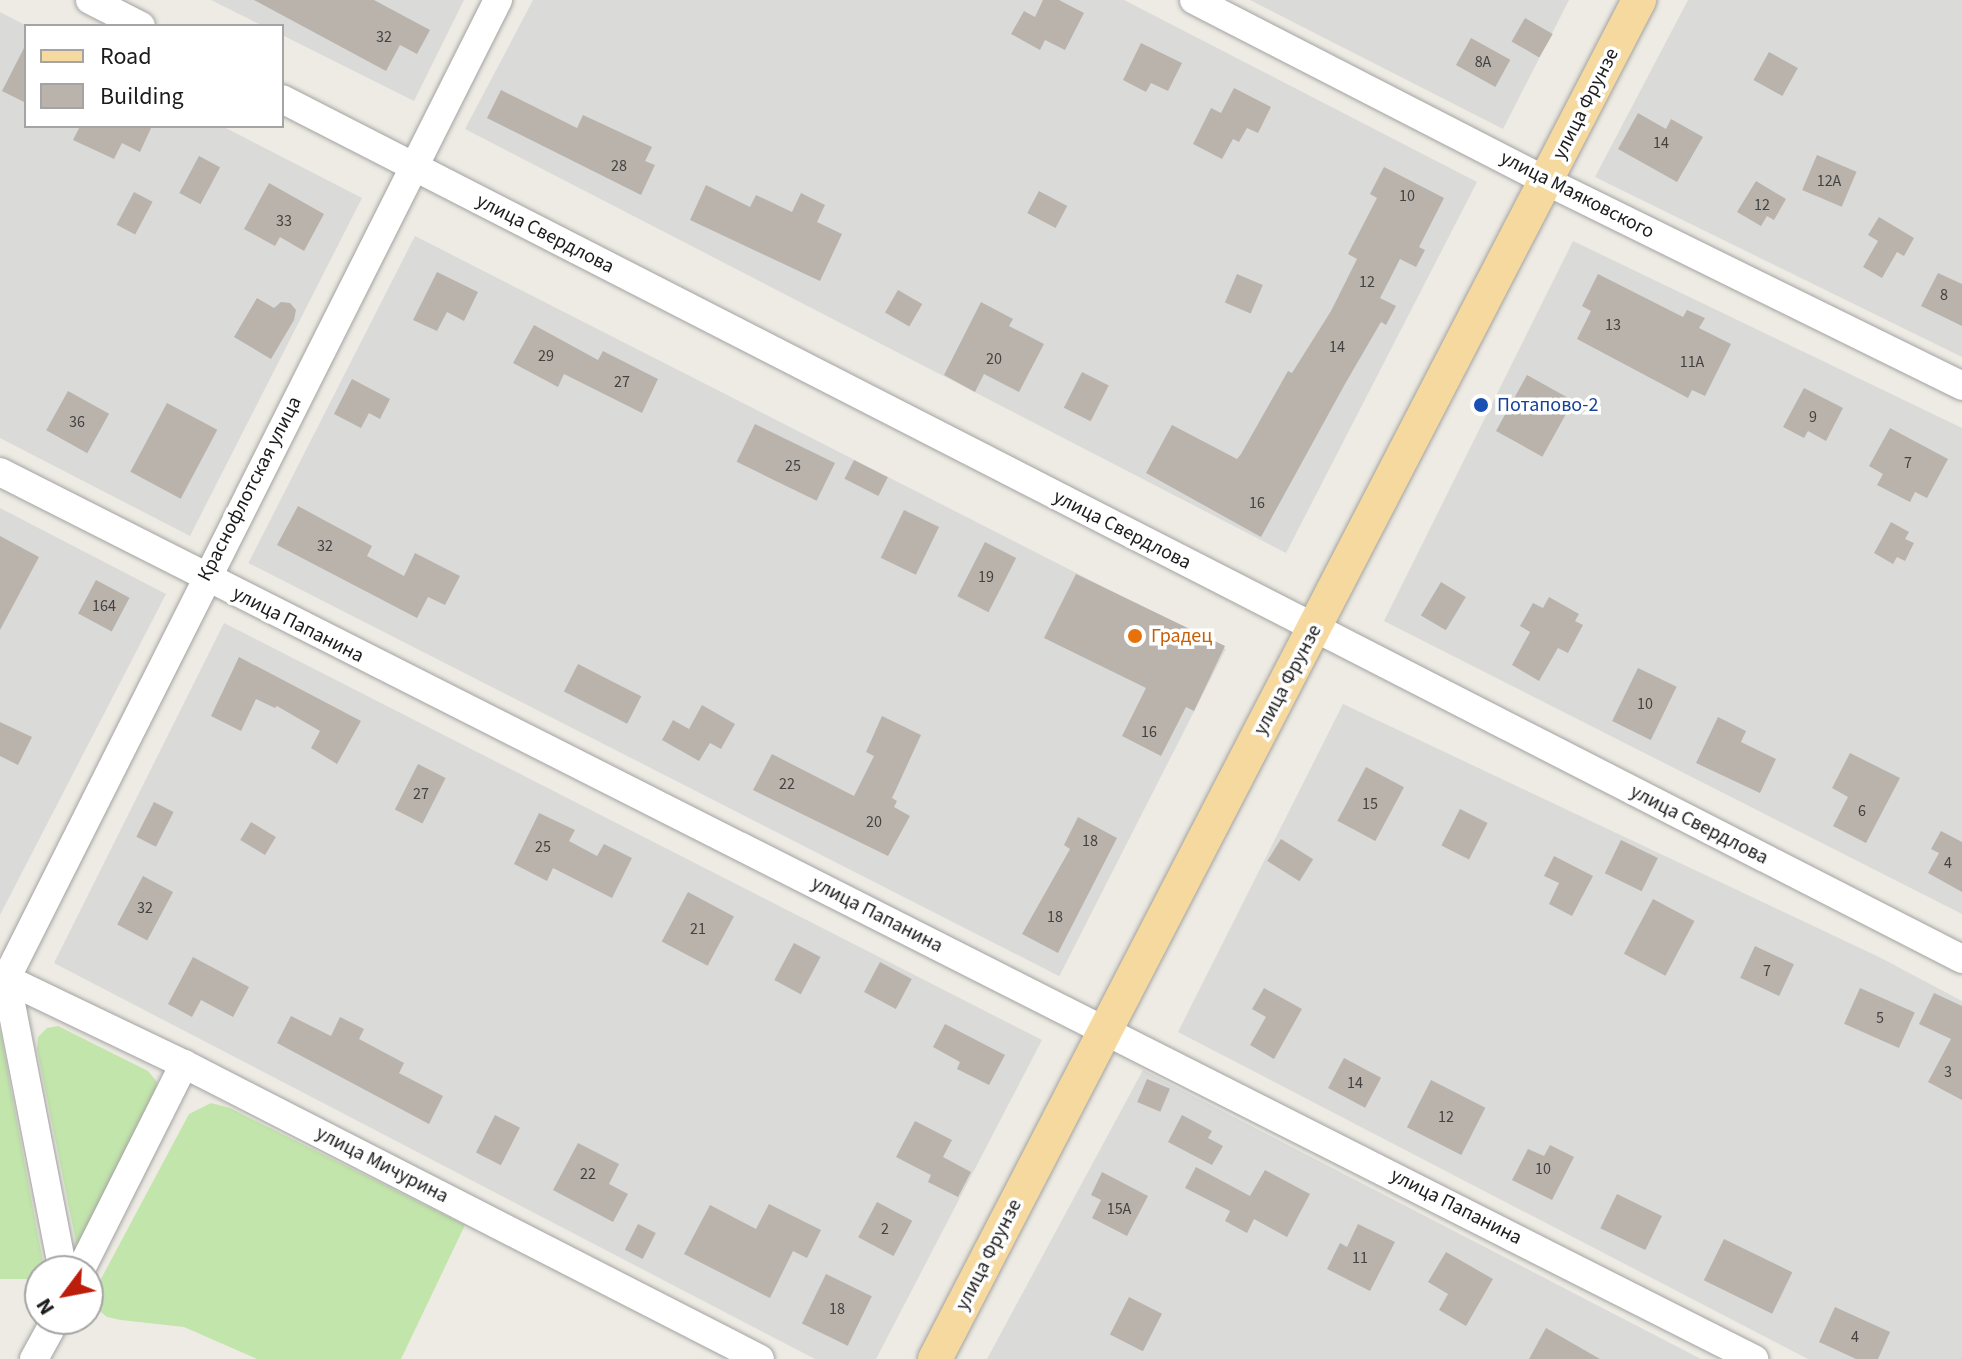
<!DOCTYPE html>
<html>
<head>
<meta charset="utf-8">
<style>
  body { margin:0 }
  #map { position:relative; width:1962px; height:1359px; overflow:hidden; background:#edebe3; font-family:"Source Sans 3",sans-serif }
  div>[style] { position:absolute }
  .residential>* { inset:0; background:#dadad9; transform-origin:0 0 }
  .grass>* { inset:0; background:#c2e5ab }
  .building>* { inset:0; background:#b9b3ac; transform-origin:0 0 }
  .roads { filter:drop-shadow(0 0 2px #a3a3a3) drop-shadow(0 0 2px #a3a3a3) }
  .minor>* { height:28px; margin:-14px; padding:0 14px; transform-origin:14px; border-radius:14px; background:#fff }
  .major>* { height:34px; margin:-17px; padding:0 17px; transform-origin:17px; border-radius:17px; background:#f6d99f }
  .dots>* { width:22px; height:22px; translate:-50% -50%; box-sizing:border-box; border:4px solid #fff; border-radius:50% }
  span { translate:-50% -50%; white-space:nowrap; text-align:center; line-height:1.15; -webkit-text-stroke:7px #fff; paint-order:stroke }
  .number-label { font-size:16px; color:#434240 }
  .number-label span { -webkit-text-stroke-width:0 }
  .street-label { font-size:20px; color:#1c1c1c }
  .transit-label { font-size:20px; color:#164399 }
  .left { translate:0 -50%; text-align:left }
  .food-label { font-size:20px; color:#c56008 }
  .legend { position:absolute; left:24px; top:24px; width:260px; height:104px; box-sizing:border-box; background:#fff; border:2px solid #a4a4a4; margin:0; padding:10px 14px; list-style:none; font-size:24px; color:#1c1c1c }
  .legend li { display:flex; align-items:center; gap:16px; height:40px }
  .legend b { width:40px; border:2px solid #a4a4a4 }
  .north { position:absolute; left:24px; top:1255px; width:80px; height:80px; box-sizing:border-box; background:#fff; border:2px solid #a4a4a4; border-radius:50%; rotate:238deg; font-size:22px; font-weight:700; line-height:32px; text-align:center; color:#1c1c1c }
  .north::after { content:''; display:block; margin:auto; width:28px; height:36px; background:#bd1d0b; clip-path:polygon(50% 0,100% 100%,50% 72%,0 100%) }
</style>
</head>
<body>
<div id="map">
  <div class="residential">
    <i style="clip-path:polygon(211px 0,464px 0,414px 101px,282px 35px,282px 26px,263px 26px)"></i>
    <i style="clip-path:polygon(533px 0,1124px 0,1477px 182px,1286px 553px,465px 129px)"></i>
    <i style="clip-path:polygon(1250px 0,1569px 0,1503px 129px)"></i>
    <i style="clip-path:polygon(1688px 0,1962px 0,1962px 357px,1595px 177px)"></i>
    <i style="clip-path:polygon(0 12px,27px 26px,26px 126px,222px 126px,362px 198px,190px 536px,0 438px)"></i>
    <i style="left:415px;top:236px;width:910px;height:367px;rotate:27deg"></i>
    <i style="clip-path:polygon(1573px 241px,1962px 428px,1962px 914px,1384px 621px)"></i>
    <i style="clip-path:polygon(0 508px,166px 594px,0 915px)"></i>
    <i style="clip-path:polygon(224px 623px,1042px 1040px,876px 1359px,815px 1359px,54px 963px)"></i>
    <i style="clip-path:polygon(1343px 704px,1881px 958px,1962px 1001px,1962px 1359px,1808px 1359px,1178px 1032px)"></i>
    <i style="clip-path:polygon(1143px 1070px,1701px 1359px,987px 1359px)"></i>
  </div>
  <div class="grass">
    <i style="clip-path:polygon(58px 1026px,148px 1071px,157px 1082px,154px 1096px,77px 1247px,37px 1049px,38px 1037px,47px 1028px)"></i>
    <i style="clip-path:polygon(0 1030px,43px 1262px,39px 1279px,0 1279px)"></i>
    <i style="clip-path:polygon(211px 1103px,230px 1108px,465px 1225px,401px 1359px,257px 1359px,184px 1327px,121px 1320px,107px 1317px,96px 1308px,94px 1292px,189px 1114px)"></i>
  </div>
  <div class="building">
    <i style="clip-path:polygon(254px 0,374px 0,430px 30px,417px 54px,400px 45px,386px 71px)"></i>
    <i style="clip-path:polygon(1043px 0,1059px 0,1084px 13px,1065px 50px,1045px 40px,1040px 50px,1011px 34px,1024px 11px,1035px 17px)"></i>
    <i style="left:1525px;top:18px;width:32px;height:27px;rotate:30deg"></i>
    <i style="left:1471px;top:38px;width:45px;height:31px;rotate:29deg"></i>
    <i style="clip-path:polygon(1141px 43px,1182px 63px,1168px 91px,1151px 83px,1146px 92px,1123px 80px)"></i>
    <i style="clip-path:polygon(26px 44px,26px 103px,2px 91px)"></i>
    <i style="left:1769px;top:52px;width:33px;height:32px;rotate:29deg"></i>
    <i style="clip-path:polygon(1234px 88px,1271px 107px,1258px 133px,1247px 128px,1239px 142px,1233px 139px,1222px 159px,1193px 144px,1211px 108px,1221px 113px)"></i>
    <i style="clip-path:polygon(501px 90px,577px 128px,583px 115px,652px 147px,645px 161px,655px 165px,641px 195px,487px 118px)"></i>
    <i style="clip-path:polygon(1638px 113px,1666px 129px,1671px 119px,1703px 137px,1677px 182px,1618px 149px)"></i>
    <i style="clip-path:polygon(80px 126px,152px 126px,140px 152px,122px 143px,114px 159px,73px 140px)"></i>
    <i style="left:1817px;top:155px;width:43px;height:38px;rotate:23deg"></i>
    <i style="left:199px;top:156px;width:24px;height:42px;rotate:28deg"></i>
    <i style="clip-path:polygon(1384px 167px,1444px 198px,1419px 247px,1425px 250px,1416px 267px,1400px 259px,1380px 298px,1396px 306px,1386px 325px,1381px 322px,1345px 384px,1261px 537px,1146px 473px,1172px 425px,1237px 459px,1241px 454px,1288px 371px,1292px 373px,1331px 311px,1357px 259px,1348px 254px,1377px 198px,1370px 194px)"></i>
    <i style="clip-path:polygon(1756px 181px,1786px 199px,1774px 220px,1767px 216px,1761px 226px,1737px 212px)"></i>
    <i style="clip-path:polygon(269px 183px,324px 214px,304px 251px,280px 237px,275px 246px,244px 229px)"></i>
    <i style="clip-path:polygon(706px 185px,750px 207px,756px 195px,792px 212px,801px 193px,825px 205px,817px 222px,842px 234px,820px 281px,690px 220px)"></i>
    <i style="left:1039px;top:191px;width:32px;height:25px;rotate:28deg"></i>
    <i style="left:134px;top:192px;width:21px;height:37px;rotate:28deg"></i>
    <i style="clip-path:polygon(1879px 217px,1914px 238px,1904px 256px,1897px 252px,1882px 278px,1863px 267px,1878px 241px,1868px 235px)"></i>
    <i style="clip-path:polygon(437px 272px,478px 292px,464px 321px,447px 312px,437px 331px,413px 320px)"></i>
    <i style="clip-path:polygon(1938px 273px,1962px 284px,1962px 326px,1921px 306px)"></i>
    <i style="left:1237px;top:274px;width:28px;height:31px;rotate:23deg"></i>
    <i style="clip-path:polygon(1598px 274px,1683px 317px,1687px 310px,1705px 318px,1699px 328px,1731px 344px,1705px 396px,1692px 390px,1688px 398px,1577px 339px,1591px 311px,1582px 306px)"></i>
    <i style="left:898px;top:290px;width:28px;height:26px;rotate:30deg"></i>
    <i style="clip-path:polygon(257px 298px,274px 308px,281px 302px,290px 303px,296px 310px,294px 320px,271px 359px,234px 337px)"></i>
    <i style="clip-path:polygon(981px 302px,1013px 319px,1009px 326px,1044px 344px,1019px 392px,984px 374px,975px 392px,944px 375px)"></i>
    <i style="clip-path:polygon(534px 325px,598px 360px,603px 351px,658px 379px,642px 413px,564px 374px,558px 387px,513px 363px)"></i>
    <i style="left:1082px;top:372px;width:30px;height:40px;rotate:27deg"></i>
    <i style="left:1527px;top:375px;width:53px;height:64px;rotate:29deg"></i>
    <i style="clip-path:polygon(352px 379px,390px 399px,380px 419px,369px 413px,361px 428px,334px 414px)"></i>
    <i style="clip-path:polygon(1804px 388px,1843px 408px,1826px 441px,1808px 431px,1804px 438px,1783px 427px)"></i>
    <i style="left:68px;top:391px;width:47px;height:45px;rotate:29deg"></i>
    <i style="left:167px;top:403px;width:57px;height:78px;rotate:28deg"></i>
    <i style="left:755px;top:424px;width:89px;height:42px;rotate:26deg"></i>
    <i style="clip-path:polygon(1890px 428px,1948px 459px,1927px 498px,1915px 492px,1910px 502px,1877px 485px,1883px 474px,1869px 466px)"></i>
    <i style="left:854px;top:460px;width:38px;height:21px;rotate:27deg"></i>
    <i style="clip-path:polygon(298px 506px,372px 546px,367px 556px,404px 576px,415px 553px,460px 576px,445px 605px,428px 597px,417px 618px,277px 545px)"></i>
    <i style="left:904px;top:510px;width:39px;height:53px;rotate:26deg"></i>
    <i style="clip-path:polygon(1891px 522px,1909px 532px,1905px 539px,1914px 543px,1905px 561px,1897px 557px,1893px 564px,1874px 553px)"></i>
    <i style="clip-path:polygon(0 536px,39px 557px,0 630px)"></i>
    <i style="left:985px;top:542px;width:35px;height:61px;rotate:27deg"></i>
    <i style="clip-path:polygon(1076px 574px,1225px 646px,1194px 711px,1186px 707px,1161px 756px,1122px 736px,1146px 688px,1044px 638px)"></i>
    <i style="left:96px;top:580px;width:38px;height:38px;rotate:28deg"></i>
    <i style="left:1441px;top:582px;width:29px;height:39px;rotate:31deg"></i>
    <i style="clip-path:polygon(1549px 597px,1579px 614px,1575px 621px,1583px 625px,1568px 653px,1558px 648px,1539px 681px,1512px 665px,1530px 632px,1520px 626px,1533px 603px,1543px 608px)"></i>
    <i style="clip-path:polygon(239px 657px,361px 721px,337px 764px,311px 748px,320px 731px,277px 706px,275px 708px,256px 699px,241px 731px,211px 716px)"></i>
    <i style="left:578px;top:664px;width:71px;height:31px;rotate:27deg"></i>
    <i style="left:1638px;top:668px;width:43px;height:59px;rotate:26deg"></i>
    <i style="clip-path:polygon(702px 705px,735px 724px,721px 749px,710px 743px,699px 761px,662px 740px,673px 720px,689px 729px)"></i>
    <i style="clip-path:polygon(882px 716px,921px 735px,892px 798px,897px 801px,894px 807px,910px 816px,888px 856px,753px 790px,772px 754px,854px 796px,874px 756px,866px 752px)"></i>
    <i style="clip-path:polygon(1718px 717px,1746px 731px,1741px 742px,1776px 759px,1760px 793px,1696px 763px)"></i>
    <i style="clip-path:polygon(0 722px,32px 737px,18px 765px,0 756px)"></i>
    <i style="clip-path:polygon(1850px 753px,1900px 778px,1866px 843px,1833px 826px,1848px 797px,1832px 788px)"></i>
    <i style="left:418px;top:764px;width:31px;height:51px;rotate:27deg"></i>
    <i style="left:1366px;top:767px;width:43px;height:61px;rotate:28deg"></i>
    <i style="left:154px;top:802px;width:22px;height:39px;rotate:27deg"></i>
    <i style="left:1460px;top:809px;width:31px;height:41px;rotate:27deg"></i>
    <i style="clip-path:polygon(539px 813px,575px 830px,569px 841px,597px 856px,604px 844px,632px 858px,612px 898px,553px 868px,547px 881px,514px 864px)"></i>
    <i style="clip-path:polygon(1078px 817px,1117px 838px,1058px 953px,1022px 934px,1070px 849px,1064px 845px)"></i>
    <i style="left:251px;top:822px;width:29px;height:21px;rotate:31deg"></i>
    <i style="clip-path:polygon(1941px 831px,1962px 842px,1962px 892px,1928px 873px,1939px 853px,1931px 849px)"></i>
    <i style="left:1281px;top:839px;width:38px;height:26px;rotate:32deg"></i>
    <i style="left:1621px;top:840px;width:41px;height:37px;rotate:26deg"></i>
    <i style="clip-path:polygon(1554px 856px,1593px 876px,1572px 916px,1549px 904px,1559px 883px,1544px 876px)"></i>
    <i style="left:143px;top:876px;width:34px;height:55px;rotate:28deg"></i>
    <i style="left:688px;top:892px;width:52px;height:56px;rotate:28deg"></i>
    <i style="left:1653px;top:899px;width:47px;height:62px;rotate:28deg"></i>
    <i style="left:794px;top:943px;width:30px;height:42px;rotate:28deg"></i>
    <i style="left:1755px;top:946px;width:43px;height:35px;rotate:25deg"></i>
    <i style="clip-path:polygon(193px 957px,249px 987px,233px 1017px,201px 1000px,192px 1017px,168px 1004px)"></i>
    <i style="left:880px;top:962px;width:36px;height:34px;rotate:28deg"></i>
    <i style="clip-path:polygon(1264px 988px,1302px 1009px,1274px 1059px,1250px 1045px,1266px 1017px,1252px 1009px)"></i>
    <i style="left:1860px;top:988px;width:60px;height:39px;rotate:24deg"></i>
    <i style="clip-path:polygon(1934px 993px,1962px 1006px,1962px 1100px,1928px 1082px,1951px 1039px,1919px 1024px)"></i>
    <i style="clip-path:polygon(291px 1016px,331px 1036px,340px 1017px,364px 1029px,359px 1039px,404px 1063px,399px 1073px,443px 1096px,429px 1124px,277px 1043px)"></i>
    <i style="clip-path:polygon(945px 1024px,1005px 1055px,989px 1085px,957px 1069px,960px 1062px,933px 1047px)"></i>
    <i style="left:1344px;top:1058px;width:42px;height:34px;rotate:28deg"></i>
    <i style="left:1147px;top:1079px;width:25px;height:25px;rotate:23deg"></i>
    <i style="left:1431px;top:1080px;width:61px;height:53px;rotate:27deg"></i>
    <i style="left:495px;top:1115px;width:28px;height:42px;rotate:27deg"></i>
    <i style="clip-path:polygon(1182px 1115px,1212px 1131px,1208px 1138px,1223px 1146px,1212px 1165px,1168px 1142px)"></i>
    <i style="clip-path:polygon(915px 1121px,952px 1140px,943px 1157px,971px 1172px,958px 1197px,928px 1182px,931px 1175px,896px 1157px)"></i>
    <i style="clip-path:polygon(578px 1143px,619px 1164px,609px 1184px,628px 1194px,613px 1222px,553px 1190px)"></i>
    <i style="clip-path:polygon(1550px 1145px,1574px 1157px,1552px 1200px,1512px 1180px,1528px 1149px,1544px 1156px)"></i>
    <i style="clip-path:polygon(1196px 1167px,1250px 1196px,1265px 1170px,1310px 1194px,1287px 1237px,1254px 1219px,1247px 1233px,1225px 1221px,1230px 1211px,1185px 1188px)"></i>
    <i style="clip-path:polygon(1102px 1172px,1148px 1196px,1127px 1236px,1092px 1218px,1101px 1200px,1091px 1195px)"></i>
    <i style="left:1617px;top:1194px;width:50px;height:38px;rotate:26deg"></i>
    <i style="left:877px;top:1202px;width:40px;height:40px;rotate:28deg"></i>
    <i style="clip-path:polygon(769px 1204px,821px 1230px,807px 1258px,793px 1251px,770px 1298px,684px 1254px,710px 1205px,756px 1229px)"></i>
    <i style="left:638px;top:1224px;width:20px;height:29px;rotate:27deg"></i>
    <i style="clip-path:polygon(1358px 1224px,1395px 1242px,1370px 1291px,1327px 1269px,1340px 1243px,1347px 1247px)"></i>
    <i style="left:1724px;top:1239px;width:76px;height:46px;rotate:26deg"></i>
    <i style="clip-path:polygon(1446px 1252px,1493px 1279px,1466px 1326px,1439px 1310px,1448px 1294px,1428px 1282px)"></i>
    <i style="left:826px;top:1274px;width:51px;height:55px;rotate:26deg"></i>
    <i style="left:1129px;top:1297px;width:37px;height:42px;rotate:27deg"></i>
    <i style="clip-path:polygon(1835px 1307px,1890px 1332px,1878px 1359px,1856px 1359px,1819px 1342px)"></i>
    <i style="clip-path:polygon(1546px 1328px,1600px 1359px,1529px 1359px)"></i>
  </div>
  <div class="roads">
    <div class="minor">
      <i style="left:90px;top:0;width:57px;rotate:27deg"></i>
      <i style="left:1194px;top:0;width:396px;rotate:27.2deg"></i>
      <i style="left:1546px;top:181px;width:464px;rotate:26.2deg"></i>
      <i style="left:282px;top:99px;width:1887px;rotate:27.11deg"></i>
      <i style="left:0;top:472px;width:1966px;rotate:26.83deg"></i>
      <i style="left:0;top:976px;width:204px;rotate:25.6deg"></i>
      <i style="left:184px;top:1064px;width:647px;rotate:27.12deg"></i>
      <i style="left:60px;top:1271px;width:10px;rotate:-84deg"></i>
      <i style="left:61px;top:1261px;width:287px;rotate:-101deg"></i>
      <i style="left:6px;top:979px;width:1096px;rotate:-63.32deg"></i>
      <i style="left:80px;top:1271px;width:232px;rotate:-63.3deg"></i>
      <i style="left:34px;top:1359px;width:46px;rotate:-61.2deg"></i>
    </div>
    <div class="major">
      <i style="left:935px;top:1359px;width:1531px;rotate:-62.61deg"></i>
    </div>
  </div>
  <div class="dots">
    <i style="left:1481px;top:405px;background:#1a4fb4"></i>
    <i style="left:1135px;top:636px;background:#e8710a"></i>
  </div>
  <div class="number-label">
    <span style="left:384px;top:37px">32</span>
    <span style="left:1483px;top:62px">8А</span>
    <span style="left:1661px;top:143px">14</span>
    <span style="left:619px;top:166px">28</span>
    <span style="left:1829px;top:181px">12А</span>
    <span style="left:1407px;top:196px">10</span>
    <span style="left:1762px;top:205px">12</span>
    <span style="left:284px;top:221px">33</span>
    <span style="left:1367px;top:282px">12</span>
    <span style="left:1944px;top:295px">8</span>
    <span style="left:1613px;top:325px">13</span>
    <span style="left:1337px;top:347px">14</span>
    <span style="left:546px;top:356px">29</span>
    <span style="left:994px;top:359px">20</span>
    <span style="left:1692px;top:362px">11А</span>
    <span style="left:622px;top:382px">27</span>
    <span style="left:1813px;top:417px">9</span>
    <span style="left:77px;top:422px">36</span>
    <span style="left:1908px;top:463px">7</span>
    <span style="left:793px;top:466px">25</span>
    <span style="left:1257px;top:503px">16</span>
    <span style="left:325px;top:546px">32</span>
    <span style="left:986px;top:577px">19</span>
    <span style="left:104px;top:606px">164</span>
    <span style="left:1645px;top:704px">10</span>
    <span style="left:1149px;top:732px">16</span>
    <span style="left:787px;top:784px">22</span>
    <span style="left:421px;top:794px">27</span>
    <span style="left:1370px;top:804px">15</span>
    <span style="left:1862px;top:811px">6</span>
    <span style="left:874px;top:822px">20</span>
    <span style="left:1090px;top:841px">18</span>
    <span style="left:543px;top:847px">25</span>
    <span style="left:1948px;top:863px">4</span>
    <span style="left:145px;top:908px">32</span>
    <span style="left:1055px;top:917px">18</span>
    <span style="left:698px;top:929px">21</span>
    <span style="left:1767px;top:971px">7</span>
    <span style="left:1880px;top:1018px">5</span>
    <span style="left:1948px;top:1072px">3</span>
    <span style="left:1355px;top:1083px">14</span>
    <span style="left:1446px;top:1117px">12</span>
    <span style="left:1543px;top:1169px">10</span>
    <span style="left:588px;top:1174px">22</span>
    <span style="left:1119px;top:1209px">15А</span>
    <span style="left:885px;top:1229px">2</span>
    <span style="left:1360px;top:1258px">11</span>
    <span style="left:837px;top:1309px">18</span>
    <span style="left:1855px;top:1337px">4</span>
  </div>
  <div class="street-label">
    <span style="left:1586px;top:104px;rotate:-63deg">улица Фрунзе</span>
    <span style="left:1577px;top:195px;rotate:27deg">улица Маяковского</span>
    <span style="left:545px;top:234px;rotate:27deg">улица Свердлова</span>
    <span style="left:250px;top:489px;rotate:-63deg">Краснофлотская улица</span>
    <span style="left:1122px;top:530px;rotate:27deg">улица Свердлова</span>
    <span style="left:298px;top:625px;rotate:27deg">улица Папанина</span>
    <span style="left:1288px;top:680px;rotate:-62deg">улица Фрунзе</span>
    <span style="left:1699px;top:825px;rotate:27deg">улица Свердлова</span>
    <span style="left:877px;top:915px;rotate:27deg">улица Папанина</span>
    <span style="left:382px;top:1165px;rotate:27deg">улица Мичурина</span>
    <span style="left:1456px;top:1207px;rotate:27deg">улица Папанина</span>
    <span style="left:989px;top:1255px;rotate:-63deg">улица Фрунзе</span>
  </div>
  <div class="transit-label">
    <span class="left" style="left:1497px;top:405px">Потапово-2</span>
  </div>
  <div class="food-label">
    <span class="left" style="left:1151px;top:636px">Градец</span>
  </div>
  <ul class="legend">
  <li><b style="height:10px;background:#f6d99f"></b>Road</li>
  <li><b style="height:22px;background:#b9b3ac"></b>Building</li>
  </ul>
  <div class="north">N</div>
</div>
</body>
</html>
